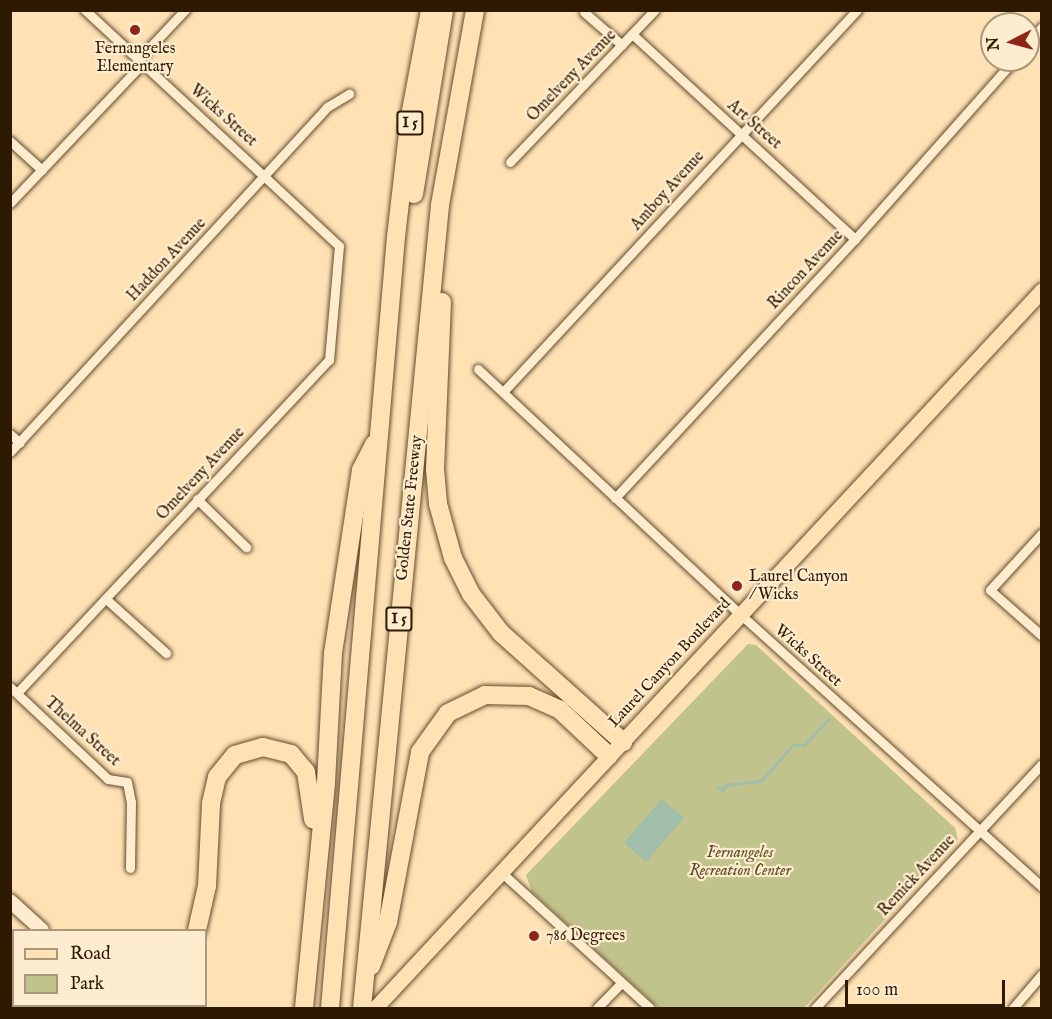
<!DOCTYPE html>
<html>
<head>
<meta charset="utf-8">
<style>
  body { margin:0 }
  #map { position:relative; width:1052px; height:1019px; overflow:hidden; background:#fee2b4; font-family:"IM FELL English",serif }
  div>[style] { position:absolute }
  .green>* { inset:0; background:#c1c38c }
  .water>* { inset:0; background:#a0beaa; transform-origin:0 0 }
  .stream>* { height:3px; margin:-1.5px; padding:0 1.5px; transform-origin:1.5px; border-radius:1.5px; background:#a0beaa }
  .roads { filter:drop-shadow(0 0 2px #624c2d) drop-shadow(0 0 2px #624c2d) }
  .minor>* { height:9px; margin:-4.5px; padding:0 4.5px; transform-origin:4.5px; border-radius:4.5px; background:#feecce }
  .secondary>* { height:14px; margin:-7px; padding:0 7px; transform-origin:7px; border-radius:7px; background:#feecce }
  .primary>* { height:15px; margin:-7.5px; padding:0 7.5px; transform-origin:7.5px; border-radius:7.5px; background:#fee2b4 }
  .motorway>* { height:18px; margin:-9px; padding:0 9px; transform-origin:9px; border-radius:9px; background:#fee2b4 }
  .dots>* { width:16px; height:16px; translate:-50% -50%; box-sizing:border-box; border:3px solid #feecce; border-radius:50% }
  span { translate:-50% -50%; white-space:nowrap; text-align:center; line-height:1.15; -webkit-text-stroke:4.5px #feecce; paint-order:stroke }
  .shield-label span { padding:2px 4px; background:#feecce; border:2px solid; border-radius:4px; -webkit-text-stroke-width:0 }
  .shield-label { font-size:15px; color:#2e1a00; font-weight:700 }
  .poi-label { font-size:16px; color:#2e1a00 }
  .left { translate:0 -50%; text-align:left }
  .street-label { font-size:16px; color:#2e1a00 }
  .park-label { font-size:16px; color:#5a4d2a; font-style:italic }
  .frame { position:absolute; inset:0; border:12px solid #2e1a00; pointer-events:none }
  .legend { position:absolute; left:12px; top:929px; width:195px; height:78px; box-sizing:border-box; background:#feecce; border:2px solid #ab987c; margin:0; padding:8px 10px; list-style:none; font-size:18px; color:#2e1a00 }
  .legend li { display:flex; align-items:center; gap:12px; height:30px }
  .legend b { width:30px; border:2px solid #ab987c }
  .north { position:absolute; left:980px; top:12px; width:60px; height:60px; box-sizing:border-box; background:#feecce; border:2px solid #ab987c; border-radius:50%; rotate:264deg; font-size:16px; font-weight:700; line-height:24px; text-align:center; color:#2e1a00 }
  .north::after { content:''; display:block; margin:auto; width:21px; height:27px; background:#8f2418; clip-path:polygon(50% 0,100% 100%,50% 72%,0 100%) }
  .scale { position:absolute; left:845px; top:980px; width:160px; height:27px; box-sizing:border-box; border:3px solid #2e1a00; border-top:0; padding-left:8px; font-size:18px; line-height:21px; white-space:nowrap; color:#2e1a00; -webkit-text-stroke:4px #feecce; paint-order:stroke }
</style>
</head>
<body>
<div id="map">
  <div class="green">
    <i style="clip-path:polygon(748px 644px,756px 645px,955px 828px,958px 839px,804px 1008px,659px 1008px,532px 892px,526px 875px)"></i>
  </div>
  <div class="water">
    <i style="left:662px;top:799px;width:29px;height:58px;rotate:41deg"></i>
  </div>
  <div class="stream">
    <i style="left:718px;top:786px;width:6px;rotate:45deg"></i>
    <i style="left:722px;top:790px;width:6px;rotate:-51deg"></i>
    <i style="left:726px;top:785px;width:35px;rotate:-7deg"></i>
    <i style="left:761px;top:781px;width:48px;rotate:-48.4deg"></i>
    <i style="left:793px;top:745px;width:11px"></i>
    <i style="left:804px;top:745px;width:35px;rotate:-47deg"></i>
  </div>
  <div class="roads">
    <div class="minor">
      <i style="left:584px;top:12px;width:50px;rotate:41deg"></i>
      <i style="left:632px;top:34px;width:303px;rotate:42.6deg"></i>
      <i style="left:1028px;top:43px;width:21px;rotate:-49deg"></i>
      <i style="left:138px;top:60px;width:69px;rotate:-46.8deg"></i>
      <i style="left:10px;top:141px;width:43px;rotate:42.2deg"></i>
      <i style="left:510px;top:162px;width:210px;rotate:-46.4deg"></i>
      <i style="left:10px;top:203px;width:192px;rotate:-46.5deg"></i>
      <i style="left:478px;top:369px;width:359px;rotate:43.1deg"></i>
      <i style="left:740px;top:614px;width:407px;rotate:42.1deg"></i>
      <i style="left:503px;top:392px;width:521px;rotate:-47.18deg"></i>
      <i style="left:10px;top:434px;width:13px;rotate:42deg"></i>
      <i style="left:10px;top:452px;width:469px;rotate:-47.4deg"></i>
      <i style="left:327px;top:107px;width:26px;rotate:-31deg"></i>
      <i style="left:615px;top:498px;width:353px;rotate:-47.2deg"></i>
      <i style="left:855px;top:239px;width:239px;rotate:-48.4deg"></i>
      <i style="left:197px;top:499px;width:69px;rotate:44.4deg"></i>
      <i style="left:1042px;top:533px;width:77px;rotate:132.4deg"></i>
      <i style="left:990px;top:590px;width:69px;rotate:41.5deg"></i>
      <i style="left:106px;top:599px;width:81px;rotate:42deg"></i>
      <i style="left:10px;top:687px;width:134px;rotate:43.2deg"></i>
      <i style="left:108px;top:779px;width:19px;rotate:9deg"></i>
      <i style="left:127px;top:782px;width:20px;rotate:79deg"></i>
      <i style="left:131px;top:802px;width:66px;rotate:90.9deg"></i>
      <i style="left:17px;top:693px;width:456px;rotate:-46.9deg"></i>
      <i style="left:329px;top:360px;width:114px;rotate:-85deg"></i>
      <i style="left:339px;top:246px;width:347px;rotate:-137.1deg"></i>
      <i style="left:501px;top:872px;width:202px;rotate:42.4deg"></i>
      <i style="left:597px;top:1008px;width:35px;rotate:-46deg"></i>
      <i style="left:815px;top:1008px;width:333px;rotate:-47.1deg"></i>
      <i style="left:1013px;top:1008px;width:45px;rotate:-49.5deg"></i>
    </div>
    <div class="secondary">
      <i style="left:10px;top:901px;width:43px;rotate:42.2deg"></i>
      <i style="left:123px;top:1006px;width:4px;rotate:34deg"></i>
    </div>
    <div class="primary">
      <i style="left:375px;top:1008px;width:980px;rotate:-47.11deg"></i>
    </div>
    <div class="motorway">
      <i style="left:414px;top:194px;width:186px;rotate:-80.7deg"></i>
      <i style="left:442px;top:302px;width:167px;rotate:92.4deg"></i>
      <i style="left:435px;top:469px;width:35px;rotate:85deg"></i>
      <i style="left:438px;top:504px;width:56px;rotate:74.5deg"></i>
      <i style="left:453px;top:558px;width:40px;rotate:63.4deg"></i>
      <i style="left:471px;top:594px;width:49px;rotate:52.4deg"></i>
      <i style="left:501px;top:633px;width:164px;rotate:41.8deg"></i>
      <i style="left:197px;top:930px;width:45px;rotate:-77.2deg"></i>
      <i style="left:207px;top:886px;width:83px;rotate:-87.2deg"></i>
      <i style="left:211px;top:803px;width:27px;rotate:-77deg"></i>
      <i style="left:217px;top:777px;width:28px;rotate:-51deg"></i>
      <i style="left:235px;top:755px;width:29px;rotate:-16deg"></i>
      <i style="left:263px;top:747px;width:29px;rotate:14deg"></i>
      <i style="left:291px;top:754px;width:23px;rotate:50deg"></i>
      <i style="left:306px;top:772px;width:48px;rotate:81.5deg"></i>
      <i style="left:371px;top:966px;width:47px;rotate:-68.9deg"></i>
      <i style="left:388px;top:922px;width:173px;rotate:-79.3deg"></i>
      <i style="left:420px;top:752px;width:48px;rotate:-54.3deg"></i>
      <i style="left:448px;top:713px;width:41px;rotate:-25.9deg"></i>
      <i style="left:485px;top:695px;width:44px;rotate:1.3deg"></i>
      <i style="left:529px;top:696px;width:34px;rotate:24deg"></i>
      <i style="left:560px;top:710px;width:67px;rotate:43.2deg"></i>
      <i style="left:144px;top:1008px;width:4px;rotate:-34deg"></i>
      <i style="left:304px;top:1008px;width:227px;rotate:-84.4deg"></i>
      <i style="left:326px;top:782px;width:129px;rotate:-86.9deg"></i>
      <i style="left:333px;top:653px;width:185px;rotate:-81.3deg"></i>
      <i style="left:361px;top:470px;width:29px;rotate:-63deg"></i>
      <i style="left:330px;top:1008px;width:774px;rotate:-85.11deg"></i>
      <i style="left:396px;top:237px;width:122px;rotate:-83.4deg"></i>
      <i style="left:410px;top:116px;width:108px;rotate:-79.3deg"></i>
      <i style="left:362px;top:1008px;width:807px;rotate:-84.45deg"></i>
      <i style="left:440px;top:205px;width:198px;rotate:-79.8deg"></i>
    </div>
  </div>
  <div class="dots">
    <i style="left:135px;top:30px;background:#8f2418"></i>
    <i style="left:737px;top:586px;background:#8f2418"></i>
    <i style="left:534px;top:936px;background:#8f2418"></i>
  </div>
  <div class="shield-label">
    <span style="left:410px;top:123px">I 5</span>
    <span style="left:399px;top:619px">I 5</span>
  </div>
  <div class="poi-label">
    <span style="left:135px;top:58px">Fernangeles<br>Elementary</span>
    <span class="left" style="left:749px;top:586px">Laurel Canyon<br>/ Wicks</span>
    <span class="left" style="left:546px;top:936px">786 Degrees</span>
  </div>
  <div class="street-label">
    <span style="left:572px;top:76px;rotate:-46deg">Omelveny Avenue</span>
    <span style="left:223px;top:116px;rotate:42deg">Wicks Street</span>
    <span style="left:754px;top:125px;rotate:41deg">Art Street</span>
    <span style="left:668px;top:191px;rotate:-48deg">Amboy Avenue</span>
    <span style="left:167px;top:260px;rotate:-47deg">Haddon Avenue</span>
    <span style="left:806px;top:270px;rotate:-47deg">Rincon Avenue</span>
    <span style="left:201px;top:474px;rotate:-47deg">Omelveny Avenue</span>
    <span style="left:410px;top:508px;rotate:-84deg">Golden State Freeway</span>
    <span style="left:808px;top:656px;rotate:42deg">Wicks Street</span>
    <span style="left:670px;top:663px;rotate:-47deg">Laurel Canyon Boulevard</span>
    <span style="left:82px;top:732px;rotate:42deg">Thelma Street</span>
    <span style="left:917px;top:876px;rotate:-47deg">Remick Avenue</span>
  </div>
  <div class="park-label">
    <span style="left:740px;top:862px">Fernangeles<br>Recreation Center</span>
  </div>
  <div class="frame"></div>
  <ul class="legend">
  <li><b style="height:8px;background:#fee2b4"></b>Road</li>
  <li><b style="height:16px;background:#c1c38c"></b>Park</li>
  </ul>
  <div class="north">N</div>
  <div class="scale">100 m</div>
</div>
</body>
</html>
